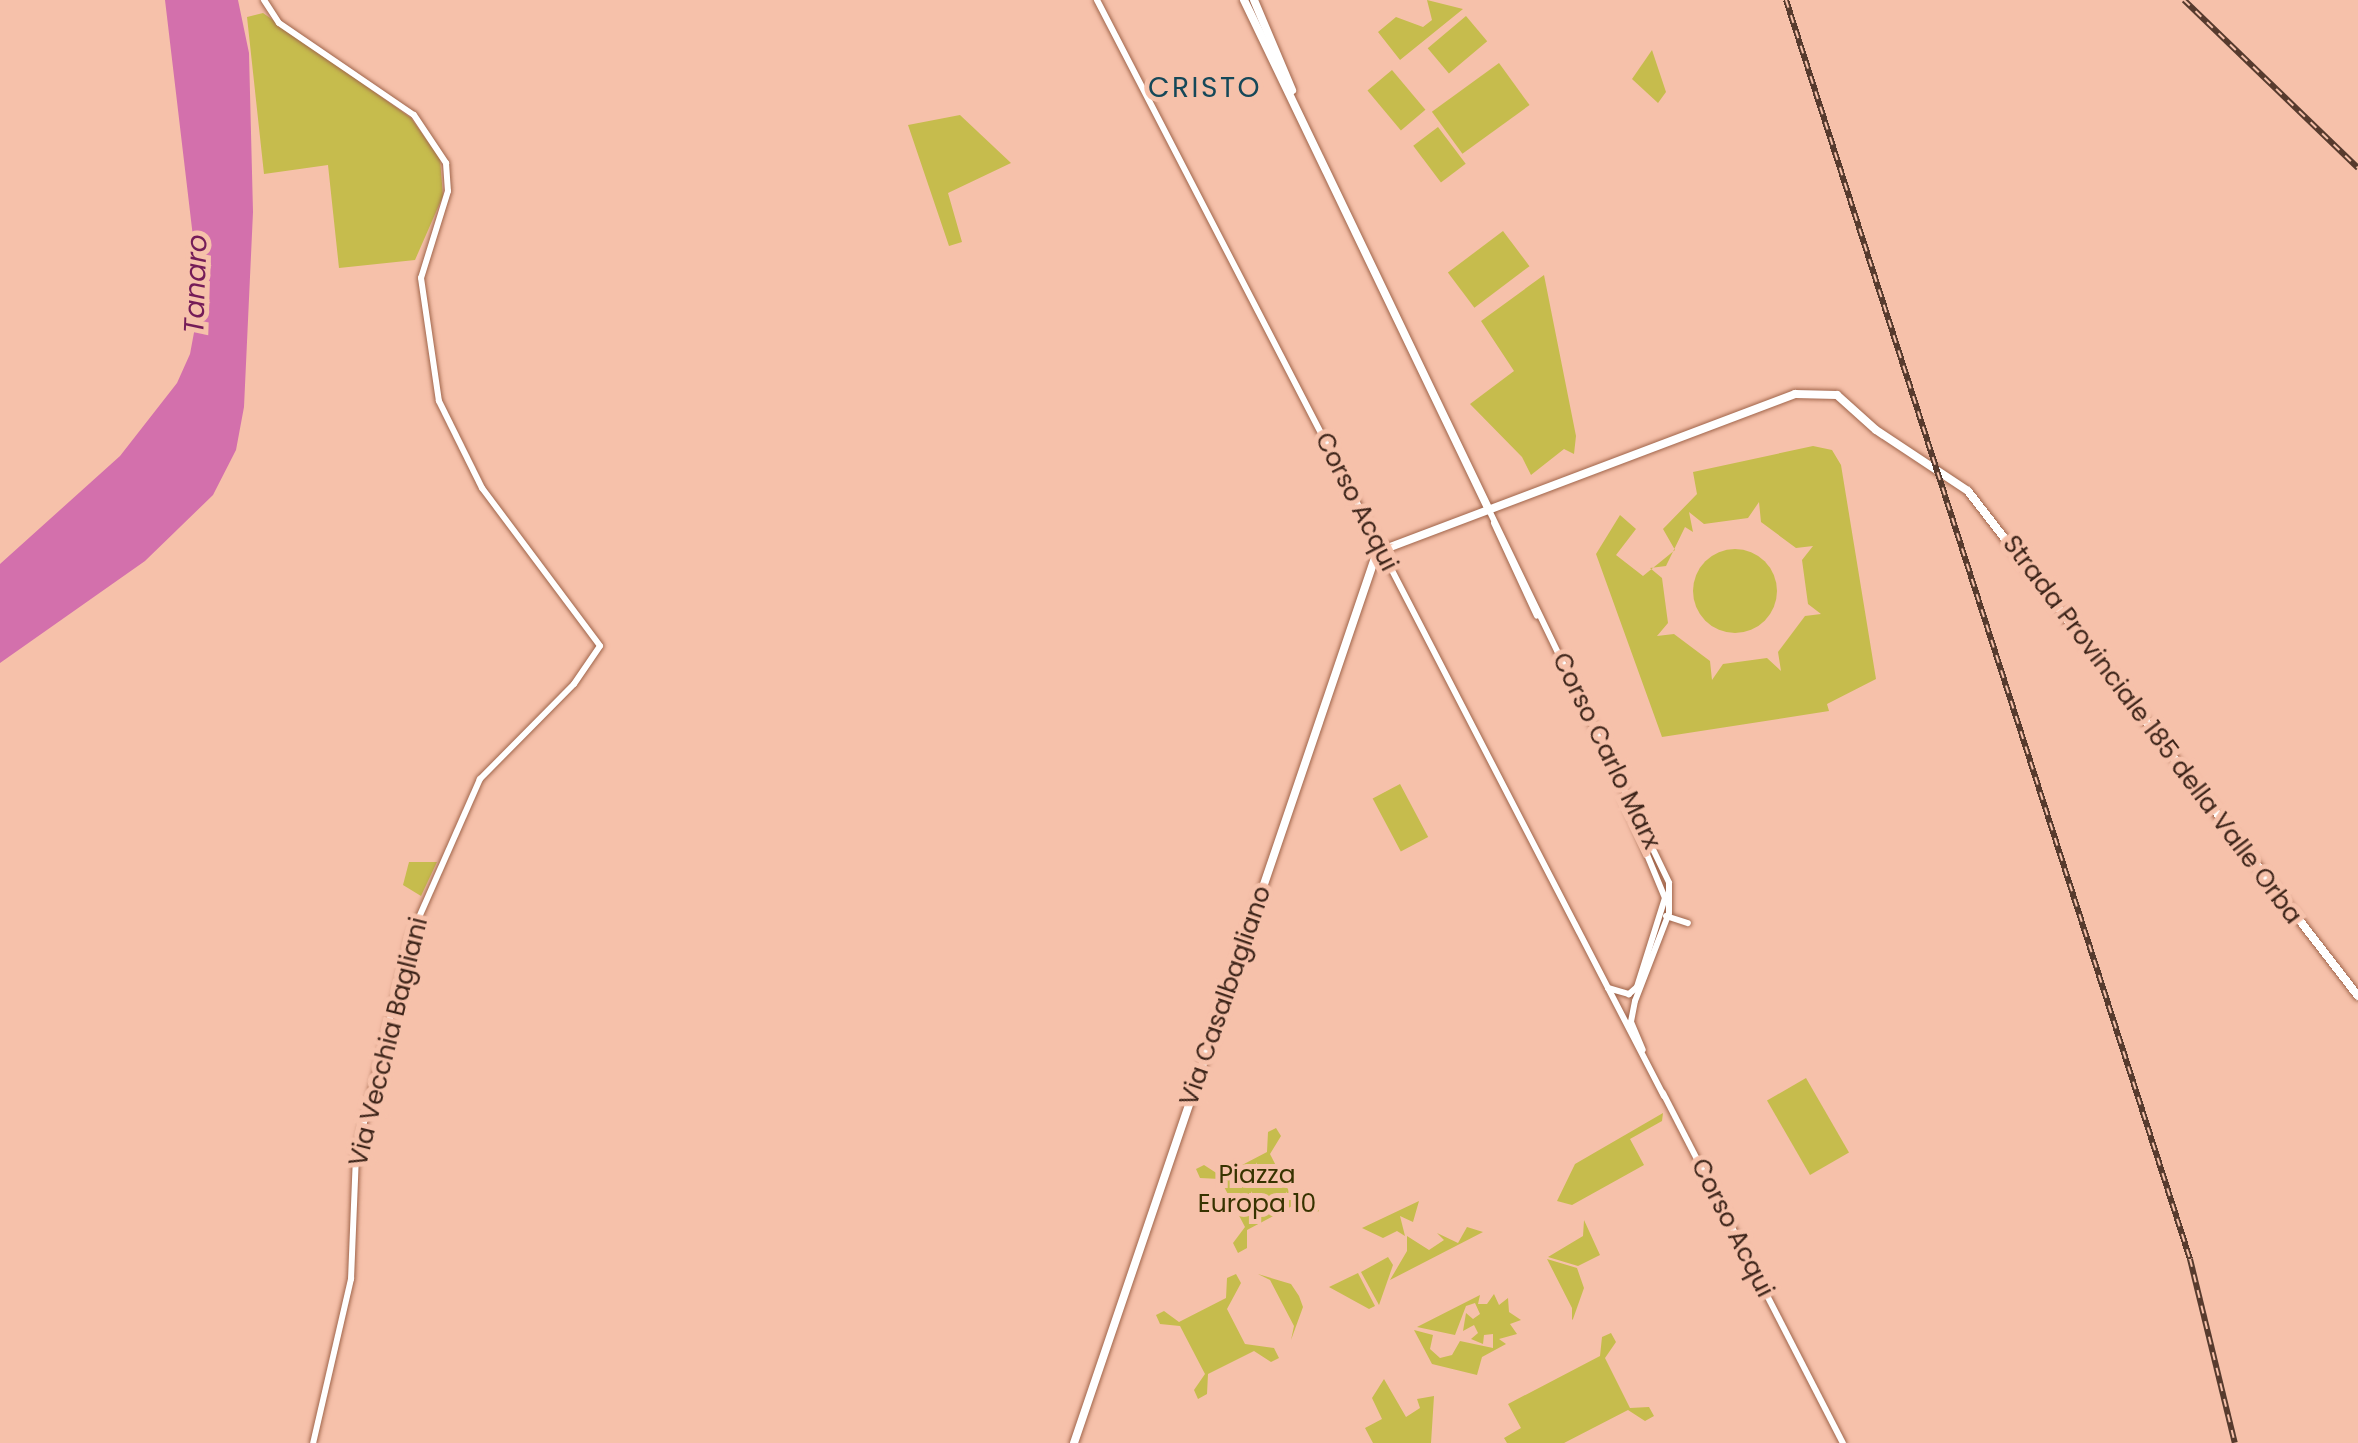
<!DOCTYPE html>
<html>
<head>
<meta charset="utf-8">
<style>
  body { margin:0 }
  #map { position:relative; width:2358px; height:1443px; overflow:hidden; background:#f6c1aa; font-family:Poppins,sans-serif }
  div>[style] { position:absolute }
  .green>* { inset:0; background:#c6bc4d; transform-origin:0 0 }
  .round { border-radius:50% }
  .water>* { inset:0; background:#d370ac }
  .roads { filter:drop-shadow(0 0 2px #a0654b) drop-shadow(0 0 2px #a0654b) }
  .tertiary>* { height:6px; margin:-3px; padding:0 3px; transform-origin:3px; border-radius:3px; background:#fff }
  .secondary>* { height:8px; margin:-4px; padding:0 4px; transform-origin:4px; border-radius:4px; background:#fff }
  .rail>* { height:6px; margin-top:-3px; transform-origin:0; background:repeating-linear-gradient(90deg,#f6c1aa 0 8px,#573b2e 0 16px); box-sizing:border-box; border-block:2px solid #573b2e }
  span { translate:-50% -50%; white-space:nowrap; text-align:center; line-height:1.15; -webkit-text-stroke:10px #f6c1aa; paint-order:stroke }
  .street-label { font-size:25px; color:#3e251a }
  .park-label { font-size:25px; color:#373300 }
  .neighbourhood-label { font-size:28px; color:#154859; letter-spacing:2.5px }
  .water-label { font-size:28px; color:#751c58; font-style:italic }
</style>
</head>
<body>
<div id="map">
  <div class="green">
    <i style="clip-path:polygon(1427px 0,1463px 9px,1400px 60px,1378px 32px,1396px 17px,1423px 27px,1432px 20px)"></i>
    <i style="clip-path:polygon(263px 13px,411px 118px,440px 159px,443px 196px,415px 260px,339px 268px,328px 165px,264px 174px,247px 17px)"></i>
    <i style="left:1466px;top:16px;width:33px;height:50px;rotate:50deg"></i>
    <i style="clip-path:polygon(1652px 50px,1666px 92px,1658px 103px,1632px 79px)"></i>
    <i style="left:1499px;top:63px;width:52px;height:83px;rotate:54deg"></i>
    <i style="left:1392px;top:70px;width:52px;height:32px;rotate:50deg"></i>
    <i style="clip-path:polygon(960px 115px,1011px 163px,948px 193px,962px 242px,949px 246px,908px 125px)"></i>
    <i style="left:1438px;top:127px;width:46px;height:31px;rotate:53deg"></i>
    <i style="left:1503px;top:231px;width:44px;height:69px;rotate:53deg"></i>
    <i style="clip-path:polygon(1544px 275px,1576px 436px,1574px 454px,1564px 449px,1531px 475px,1522px 457px,1470px 404px,1514px 371px,1481px 321px)"></i>
    <i style="clip-path:polygon(evenodd,1813px 446px,1832px 450px,1841px 465px,1876px 679px,1827px 704px,1829px 711px,1662px 737px,1596px 554px,1620px 515px,1636px 529px,1616px 555px,1643px 576px,1675px 550px,1663px 529px,1697px 494px,1693px 472px,1813px 446px,1759px 502px,1761px 522px,1796px 548px,1813px 546px,1802px 560px,1808px 604px,1821px 614px,1805px 616px,1778px 652px,1781px 671px,1767px 658px,1723px 664px,1712px 680px,1710px 661px,1674px 634px,1657px 636px,1668px 623px,1662px 578px,1650px 568px,1666px 566px,1685px 527px,1693px 532px,1689px 512px,1704px 524px,1748px 518px,1759px 502px)"></i>
    <i class="round" style="left:1693px;top:549px;width:84px;height:84px"></i>
    <i style="left:1400px;top:784px;width:60px;height:31px;rotate:62deg"></i>
    <i style="clip-path:polygon(409px 862px,437px 862px,421px 896px,403px 885px)"></i>
    <i style="left:1806px;top:1078px;width:86px;height:45px;rotate:60deg"></i>
    <i style="clip-path:polygon(1663px 1113px,1662px 1121px,1630px 1139px,1644px 1165px,1572px 1205px,1557px 1201px,1575px 1164px)"></i>
    <i style="clip-path:polygon(1276px 1128px,1281px 1136px,1270px 1154px,1294px 1201px,1314px 1202px,1319px 1211px,1312px 1215px,1296px 1204px,1247px 1230px,1247px 1248px,1238px 1253px,1233px 1243px,1245px 1227px,1220px 1179px,1200px 1178px,1196px 1169px,1204px 1165px,1221px 1176px,1267px 1152px,1268px 1132px)"></i>
    <i style="clip-path:polygon(1419px 1201px,1413px 1222px,1400px 1216px,1405px 1236px,1397px 1231px,1383px 1238px,1362px 1228px)"></i>
    <i style="clip-path:polygon(1584px 1220px,1600px 1255px,1578px 1266px,1548px 1257px,1583px 1236px)"></i>
    <i style="clip-path:polygon(1467px 1227px,1483px 1232px,1390px 1280px,1407px 1251px,1407px 1236px,1429px 1250px,1444px 1240px,1437px 1233px,1458px 1243px)"></i>
    <i style="clip-path:polygon(1388px 1257px,1393px 1265px,1379px 1305px,1361px 1272px)"></i>
    <i style="clip-path:polygon(1547px 1259px,1577px 1268px,1584px 1288px,1573px 1319px,1572px 1320px,1572px 1308px)"></i>
    <i style="clip-path:polygon(1358px 1273px,1375px 1306px,1369px 1309px,1329px 1287px)"></i>
    <i style="clip-path:polygon(1236px 1274px,1241px 1283px,1227px 1309px,1245px 1344px,1274px 1348px,1279px 1358px,1271px 1362px,1254px 1351px,1208px 1374px,1207px 1394px,1198px 1399px,1194px 1390px,1205px 1374px,1180px 1326px,1160px 1324px,1156px 1315px,1164px 1311px,1179px 1322px,1226px 1298px,1227px 1278px)"></i>
    <i style="clip-path:polygon(1258px 1274px,1291px 1284px,1299px 1296px,1303px 1307px,1291px 1340px,1294px 1326px,1270px 1280px)"></i>
    <i style="clip-path:polygon(1494px 1294px,1499px 1305px,1508px 1298px,1509px 1312px,1521px 1320px,1510px 1324px,1517px 1334px,1499px 1339px,1506px 1344px,1482px 1357px,1477px 1375px,1432px 1364px,1414px 1330px,1433px 1335px,1430px 1349px,1440px 1358px,1452px 1355px,1460px 1341px,1493px 1348px,1493px 1334px,1484px 1335px,1483px 1344px,1471px 1339px,1478px 1333px,1474px 1325px,1463px 1331px,1466px 1313px,1473px 1319px,1480px 1314px,1475px 1303px,1466px 1306px,1455px 1335px,1417px 1327px,1480px 1295px,1478px 1304px,1487px 1304px)"></i>
    <i style="clip-path:polygon(1611px 1333px,1616px 1342px,1605px 1358px,1630px 1408px,1649px 1407px,1654px 1416px,1645px 1421px,1628px 1410px,1564px 1443px,1507px 1443px,1504px 1438px,1521px 1428px,1508px 1404px,1600px 1356px,1602px 1337px)"></i>
    <i style="clip-path:polygon(1384px 1379px,1406px 1417px,1420px 1408px,1417px 1399px,1434px 1396px,1431px 1443px,1373px 1443px,1365px 1428px,1382px 1419px,1372px 1398px)"></i>
  </div>
  <div class="water">
    <i style="clip-path:polygon(165px 0,238px 0,249px 53px,253px 212px,244px 407px,236px 450px,213px 495px,145px 561px,0 663px,0 564px,120px 456px,177px 383px,190px 354px,198px 311px,195px 254px)"></i>
  </div>
  <div class="roads">
    <div class="tertiary">
      <i style="left:264px;top:0;width:27px;rotate:57deg"></i>
      <i style="left:279px;top:23px;width:163px;rotate:34.3deg"></i>
      <i style="left:414px;top:115px;width:58px;rotate:56.3deg"></i>
      <i style="left:446px;top:163px;width:28px;rotate:86deg"></i>
      <i style="left:448px;top:191px;width:91px;rotate:107.2deg"></i>
      <i style="left:421px;top:278px;width:124px;rotate:81.7deg"></i>
      <i style="left:439px;top:401px;width:97px;rotate:63.7deg"></i>
      <i style="left:482px;top:488px;width:197px;rotate:53.2deg"></i>
      <i style="left:600px;top:646px;width:46px;rotate:124.4deg"></i>
      <i style="left:574px;top:684px;width:134px;rotate:134.7deg"></i>
      <i style="left:480px;top:779px;width:174px;rotate:113.8deg"></i>
      <i style="left:410px;top:938px;width:224px;rotate:104deg"></i>
      <i style="left:356px;top:1155px;width:124px;rotate:92.3deg"></i>
      <i style="left:351px;top:1279px;width:168px;rotate:103deg"></i>
      <i style="left:1097px;top:0;width:1234px;rotate:62.65deg"></i>
      <i style="left:1488px;top:508px;width:416px;rotate:64.2deg"></i>
      <i style="left:1669px;top:883px;width:30px;rotate:90deg"></i>
      <i style="left:1669px;top:913px;width:94px;rotate:111.1deg"></i>
      <i style="left:1494px;top:523px;width:102px;rotate:65.2deg"></i>
      <i style="left:1624px;top:799px;width:107px;rotate:67.5deg"></i>
      <i style="left:1665px;top:898px;width:93px;rotate:107.5deg"></i>
      <i style="left:1637px;top:987px;width:11px;rotate:139deg"></i>
      <i style="left:1666px;top:916px;width:23px;rotate:18deg"></i>
      <i style="left:1608px;top:988px;width:22px;rotate:16deg"></i>
      <i style="left:1635px;top:1001px;width:21px;rotate:101deg"></i>
      <i style="left:1631px;top:1022px;width:30px;rotate:67deg"></i>
      <i style="left:1663px;top:1093px;width:394px;rotate:62.8deg"></i>
    </div>
    <div class="secondary">
      <i style="left:1244px;top:0;width:564px;rotate:64.34deg"></i>
      <i style="left:1254px;top:0;width:98px;rotate:67.1deg"></i>
      <i style="left:1074px;top:1443px;width:941px;rotate:-71.22deg"></i>
      <i style="left:1377px;top:552px;width:447px;rotate:-20.7deg"></i>
      <i style="left:1795px;top:394px;width:42px;rotate:1.4deg"></i>
      <i style="left:1837px;top:395px;width:52px;rotate:41.9deg"></i>
      <i style="left:1876px;top:430px;width:110px;rotate:33.5deg"></i>
      <i style="left:1968px;top:491px;width:638px;rotate:52.32deg"></i>
    </div>
  </div>
  <div class="rail">
    <i style="left:1786px;top:0;width:1322px;rotate:72.21deg"></i>
    <i style="left:2190px;top:1259px;width:189px;rotate:76.3deg"></i>
    <i style="left:2184px;top:0;width:242px;rotate:44deg"></i>
  </div>
  <div class="street-label">
    <span style="left:1356px;top:502px;rotate:63deg">Corso Acqui</span>
    <span style="left:2152px;top:730px;rotate:53deg">Strada Provinciale 185 della Valle Orba</span>
    <span style="left:1606px;top:751px;rotate:64deg">Corso Carlo Marx</span>
    <span style="left:1226px;top:996px;rotate:-71deg">Via Casalbagliano</span>
    <span style="left:389px;top:1042px;rotate:-76deg">Via Vecchia Bagliani</span>
    <span style="left:1732px;top:1228px;rotate:63deg">Corso Acqui</span>
  </div>
  <div class="park-label">
    <span style="left:1257px;top:1190px">Piazza<br>Europa 10</span>
  </div>
  <div class="neighbourhood-label">
    <span style="left:1205px;top:88px">CRISTO</span>
  </div>
  <div class="water-label">
    <span style="left:196px;top:284px;rotate:-88deg">Tanaro</span>
  </div>
</div>
</body>
</html>
